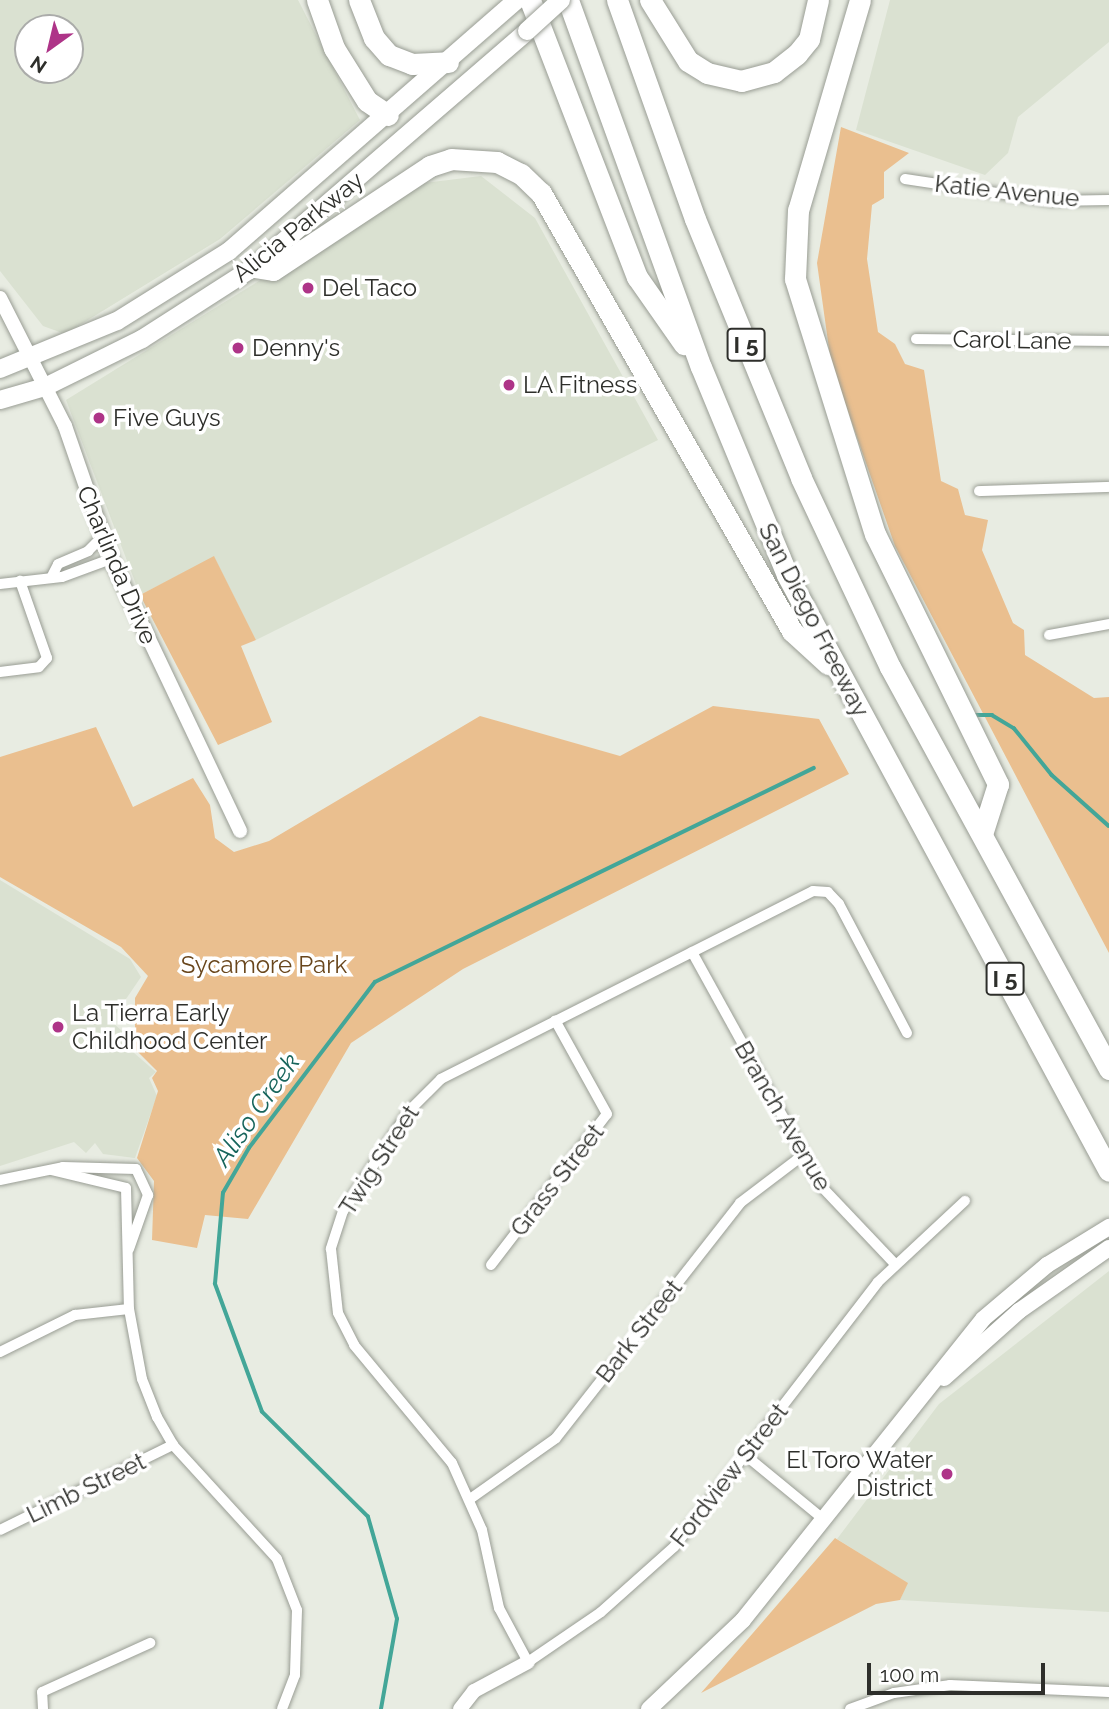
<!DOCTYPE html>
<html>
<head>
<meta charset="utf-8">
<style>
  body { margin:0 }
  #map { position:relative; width:1109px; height:1709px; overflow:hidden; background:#e8ece2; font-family:Raleway,sans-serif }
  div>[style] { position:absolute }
  .built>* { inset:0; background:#dae1d1 }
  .green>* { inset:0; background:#eabf8f }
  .stream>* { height:3.5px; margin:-1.75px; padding:0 1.75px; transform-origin:1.75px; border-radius:1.75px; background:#43a698 }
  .roads { filter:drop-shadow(0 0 2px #999d94) drop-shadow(0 0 2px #999d94) }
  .minor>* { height:10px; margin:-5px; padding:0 5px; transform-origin:5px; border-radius:5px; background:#fff }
  .tertiary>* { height:14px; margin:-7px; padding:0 7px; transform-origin:7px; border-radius:7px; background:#fff }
  .secondary>* { height:16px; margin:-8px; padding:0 8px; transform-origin:8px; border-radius:8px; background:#fff }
  .primary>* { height:18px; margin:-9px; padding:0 9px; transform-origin:9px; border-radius:9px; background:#fff }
  .motorway>* { height:21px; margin:-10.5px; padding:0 10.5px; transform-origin:10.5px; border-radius:10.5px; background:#fff }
  .bridges { filter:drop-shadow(0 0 2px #999d94) drop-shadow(0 0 2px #999d94) }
  .primary-bridge>* { height:18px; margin:-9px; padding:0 9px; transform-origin:9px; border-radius:9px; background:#fff }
  .dots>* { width:19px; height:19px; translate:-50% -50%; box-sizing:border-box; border:4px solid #fff; border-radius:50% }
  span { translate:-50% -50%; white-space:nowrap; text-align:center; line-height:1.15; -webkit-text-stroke:7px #fff; paint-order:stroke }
  .shield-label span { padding:2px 5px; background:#fff; border:2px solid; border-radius:5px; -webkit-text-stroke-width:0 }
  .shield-label { font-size:23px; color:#2e2f2b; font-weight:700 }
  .street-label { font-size:24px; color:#2e2f2b }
  .poi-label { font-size:24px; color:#2e2f2b }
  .left { translate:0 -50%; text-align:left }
  .right { translate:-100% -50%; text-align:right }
  .park-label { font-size:24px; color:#69461c }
  .water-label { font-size:26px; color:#17655c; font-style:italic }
  .north { position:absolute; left:14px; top:14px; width:70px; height:70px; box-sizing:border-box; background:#fff; border:2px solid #abacaa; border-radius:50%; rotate:214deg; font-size:19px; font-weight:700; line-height:28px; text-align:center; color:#2e2f2b }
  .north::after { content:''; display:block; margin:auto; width:24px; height:32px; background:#ae3488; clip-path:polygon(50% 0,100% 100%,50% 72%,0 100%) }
  .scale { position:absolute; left:867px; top:1663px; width:178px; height:32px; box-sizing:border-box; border:4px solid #2e2f2b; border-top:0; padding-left:9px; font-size:21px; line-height:24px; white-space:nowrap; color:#2e2f2b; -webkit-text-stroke:5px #fff; paint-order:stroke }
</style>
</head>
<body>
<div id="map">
  <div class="built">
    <i style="clip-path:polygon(evenodd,0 0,298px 0,360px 120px,220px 239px,65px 334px,43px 326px,0 271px,0 0,28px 28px,70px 28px,70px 70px,28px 70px,28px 28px)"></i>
    <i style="clip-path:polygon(890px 0,1109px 0,1109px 42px,1018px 117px,1008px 153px,985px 175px,856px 130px)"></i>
    <i style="clip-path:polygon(481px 176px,535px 218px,658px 440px,256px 640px,214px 557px,140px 595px,66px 400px,416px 184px)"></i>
    <i style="clip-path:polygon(0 880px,130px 959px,141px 977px,111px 1021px,123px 1032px,118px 1039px,156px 1072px,149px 1078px,157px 1096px,135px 1158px,103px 1154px,95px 1143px,86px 1153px,74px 1142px,0 1166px)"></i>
    <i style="clip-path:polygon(1109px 1271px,1109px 1612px,900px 1600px,907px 1583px,837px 1539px,939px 1404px)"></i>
  </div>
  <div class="green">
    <i style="clip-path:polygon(841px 127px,909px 153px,884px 172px,884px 198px,872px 205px,867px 259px,878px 332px,895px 344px,905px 364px,924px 370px,941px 481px,958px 489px,965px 515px,988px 520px,982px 550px,1013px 623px,1024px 630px,1025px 655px,1094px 698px,1109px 697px,1109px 953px,895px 546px,831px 363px,817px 263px)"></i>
    <i style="clip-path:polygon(214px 556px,256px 640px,241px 646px,272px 722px,218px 745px,140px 595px)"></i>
    <i style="clip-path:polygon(713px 706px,819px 719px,849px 774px,463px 969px,351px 1043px,248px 1219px,205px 1215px,197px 1248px,152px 1240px,154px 1181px,137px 1158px,158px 1091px,152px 1078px,157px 1071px,135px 1049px,135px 998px,148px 976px,121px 947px,0 877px,0 757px,96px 727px,133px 807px,193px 778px,210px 805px,215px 838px,234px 852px,269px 841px,480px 716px,620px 756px)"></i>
    <i style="clip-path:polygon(835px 1538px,908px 1583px,900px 1600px,876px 1604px,701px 1693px)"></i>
  </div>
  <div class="stream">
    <i style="left:972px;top:715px;width:20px"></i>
    <i style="left:992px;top:715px;width:26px;rotate:31deg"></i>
    <i style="left:1014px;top:728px;width:60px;rotate:51deg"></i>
    <i style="left:1052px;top:775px;width:76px;rotate:41.8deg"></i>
    <i style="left:381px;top:1709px;width:91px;rotate:-79.9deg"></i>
    <i style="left:397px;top:1619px;width:106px;rotate:-105.9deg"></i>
    <i style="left:368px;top:1517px;width:149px;rotate:-135.3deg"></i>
    <i style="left:262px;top:1412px;width:136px;rotate:-110.2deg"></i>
    <i style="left:215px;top:1284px;width:91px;rotate:-85deg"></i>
    <i style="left:223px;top:1193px;width:52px;rotate:-60deg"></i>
    <i style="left:249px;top:1148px;width:208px;rotate:-52.8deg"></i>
    <i style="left:375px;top:982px;width:488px;rotate:-26deg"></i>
  </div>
  <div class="roads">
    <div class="minor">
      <i style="left:905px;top:179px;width:148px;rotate:8.6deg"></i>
      <i style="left:1051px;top:201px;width:58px;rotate:-1deg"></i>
      <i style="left:916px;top:339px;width:193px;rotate:0.6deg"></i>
      <i style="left:979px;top:491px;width:130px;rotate:-1.8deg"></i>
      <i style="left:52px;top:576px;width:13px;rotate:-63deg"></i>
      <i style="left:58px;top:564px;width:33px;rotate:-23deg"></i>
      <i style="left:88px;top:551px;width:20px;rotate:-45deg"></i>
      <i style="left:0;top:584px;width:62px;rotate:-6.4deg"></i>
      <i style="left:62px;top:577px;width:52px;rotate:-20.2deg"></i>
      <i style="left:1049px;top:635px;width:61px;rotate:-10.4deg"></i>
      <i style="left:0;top:672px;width:39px;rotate:-7deg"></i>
      <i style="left:39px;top:667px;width:12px;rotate:-48deg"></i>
      <i style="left:47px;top:658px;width:82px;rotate:-109.3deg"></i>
      <i style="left:692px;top:952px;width:267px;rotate:61.1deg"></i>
      <i style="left:821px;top:1186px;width:108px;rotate:46.5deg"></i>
      <i style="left:907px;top:1033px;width:146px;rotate:-117.8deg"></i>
      <i style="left:839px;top:904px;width:16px;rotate:-133deg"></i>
      <i style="left:828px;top:892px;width:15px;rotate:-176deg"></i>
      <i style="left:813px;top:891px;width:417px;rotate:153.2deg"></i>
      <i style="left:441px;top:1079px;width:45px;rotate:135deg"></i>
      <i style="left:409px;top:1111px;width:120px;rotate:123.4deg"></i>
      <i style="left:343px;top:1211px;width:40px;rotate:108deg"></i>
      <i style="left:331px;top:1249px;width:64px;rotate:83.8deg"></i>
      <i style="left:338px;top:1313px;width:36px;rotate:63deg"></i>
      <i style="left:354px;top:1345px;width:153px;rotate:50.3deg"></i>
      <i style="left:452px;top:1463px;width:73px;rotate:65.9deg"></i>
      <i style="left:482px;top:1530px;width:80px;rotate:77.7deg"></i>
      <i style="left:499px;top:1608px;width:61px;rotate:61.8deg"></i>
      <i style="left:528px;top:1662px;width:88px;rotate:-34.4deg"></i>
      <i style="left:601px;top:1612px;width:98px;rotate:-41.7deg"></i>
      <i style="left:674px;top:1547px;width:334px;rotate:-52.4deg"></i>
      <i style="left:878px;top:1282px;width:119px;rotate:-43deg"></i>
      <i style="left:51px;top:1170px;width:77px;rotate:13.5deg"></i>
      <i style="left:126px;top:1188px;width:121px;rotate:88.6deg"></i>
      <i style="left:129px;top:1309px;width:71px;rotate:79.5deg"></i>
      <i style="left:142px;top:1379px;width:41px;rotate:68.5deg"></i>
      <i style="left:157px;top:1417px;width:32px;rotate:60deg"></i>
      <i style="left:173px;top:1445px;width:154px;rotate:47.6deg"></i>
      <i style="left:277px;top:1559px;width:55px;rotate:68.6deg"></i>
      <i style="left:297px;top:1610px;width:65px;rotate:91.8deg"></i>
      <i style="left:295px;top:1675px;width:36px;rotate:111deg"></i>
      <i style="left:0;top:1180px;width:64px;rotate:-11.7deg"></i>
      <i style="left:63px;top:1167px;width:73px;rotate:1.6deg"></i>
      <i style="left:136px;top:1169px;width:29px;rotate:65deg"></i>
      <i style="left:148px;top:1195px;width:57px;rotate:109.4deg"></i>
      <i style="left:491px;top:1265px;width:190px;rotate:-52.5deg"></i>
      <i style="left:607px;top:1114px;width:107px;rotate:-119deg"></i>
      <i style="left:0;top:1352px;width:84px;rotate:-26.3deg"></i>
      <i style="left:75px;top:1315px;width:54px;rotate:-6.3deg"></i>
      <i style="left:744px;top:1454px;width:102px;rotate:39.4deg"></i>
      <i style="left:470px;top:1499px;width:105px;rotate:-35.3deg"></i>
      <i style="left:556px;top:1438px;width:298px;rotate:-51.9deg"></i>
      <i style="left:740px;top:1203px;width:78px;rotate:-37.2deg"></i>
      <i style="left:0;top:1530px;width:193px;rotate:-26.2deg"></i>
      <i style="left:43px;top:1709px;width:17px;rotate:-93deg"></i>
      <i style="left:42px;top:1692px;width:119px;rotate:-24.4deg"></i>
      <i style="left:850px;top:1709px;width:47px;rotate:-20deg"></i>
      <i style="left:894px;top:1693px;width:57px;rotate:-8.1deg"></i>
      <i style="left:950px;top:1685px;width:159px;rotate:2.5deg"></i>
    </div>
    <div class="tertiary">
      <i style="left:0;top:298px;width:144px;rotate:63.1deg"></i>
      <i style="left:65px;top:426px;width:141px;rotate:70.9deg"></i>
      <i style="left:111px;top:559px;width:301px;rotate:64.6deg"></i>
      <i style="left:460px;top:1709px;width:23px;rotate:-52deg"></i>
      <i style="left:474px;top:1691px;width:61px;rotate:-28.2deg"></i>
    </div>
    <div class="secondary">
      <i style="left:944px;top:1378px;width:101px;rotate:-41.8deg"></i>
      <i style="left:1019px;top:1311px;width:110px;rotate:-35deg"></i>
      <i style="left:649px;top:1709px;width:129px;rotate:-43.4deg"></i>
      <i style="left:743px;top:1620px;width:385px;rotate:-51.4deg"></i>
      <i style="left:983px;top:1319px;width:84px;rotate:-40.2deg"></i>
      <i style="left:1047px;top:1265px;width:73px;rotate:-31.5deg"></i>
    </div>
    <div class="primary">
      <i style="left:0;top:369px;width:126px;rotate:-22.3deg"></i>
      <i style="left:117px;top:321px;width:132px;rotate:-32deg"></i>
      <i style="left:229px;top:251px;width:382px;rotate:-41.1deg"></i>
      <i style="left:0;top:400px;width:47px;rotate:-16.1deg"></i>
      <i style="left:45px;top:387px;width:108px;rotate:-26.3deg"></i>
      <i style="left:142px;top:339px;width:133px;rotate:-32.7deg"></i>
      <i style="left:254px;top:267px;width:361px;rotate:-40.8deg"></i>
    </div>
    <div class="motorway">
      <i style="left:317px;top:0;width:51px;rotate:70.5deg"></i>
      <i style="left:334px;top:48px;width:62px;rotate:58.1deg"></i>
      <i style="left:367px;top:101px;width:25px;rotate:34deg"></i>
      <i style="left:359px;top:0;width:41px;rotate:68.5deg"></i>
      <i style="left:374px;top:38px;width:23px;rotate:49deg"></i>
      <i style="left:389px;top:55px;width:25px;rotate:21deg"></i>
      <i style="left:412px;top:64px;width:36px;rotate:-3deg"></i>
      <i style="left:530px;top:0;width:297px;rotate:68.9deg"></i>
      <i style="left:637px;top:277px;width:82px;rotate:55deg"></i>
      <i style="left:568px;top:0;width:390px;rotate:70.1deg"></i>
      <i style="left:701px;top:367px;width:225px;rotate:67.5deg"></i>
      <i style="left:787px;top:575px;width:677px;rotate:61.62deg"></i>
      <i style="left:617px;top:0;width:232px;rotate:70.4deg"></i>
      <i style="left:695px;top:219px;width:280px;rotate:67.7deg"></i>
      <i style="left:801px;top:478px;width:209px;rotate:64.8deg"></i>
      <i style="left:890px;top:667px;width:458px;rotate:61.4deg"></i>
      <i style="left:650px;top:0;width:72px;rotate:58.1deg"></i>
      <i style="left:688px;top:61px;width:22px;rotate:32deg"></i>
      <i style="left:707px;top:73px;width:35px;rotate:13deg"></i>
      <i style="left:741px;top:81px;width:34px;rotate:-15deg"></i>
      <i style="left:774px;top:72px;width:29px;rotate:-38deg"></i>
      <i style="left:797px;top:54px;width:19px;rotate:-51deg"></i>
      <i style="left:809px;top:39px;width:40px;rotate:-77deg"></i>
      <i style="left:860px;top:0;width:219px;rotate:106.4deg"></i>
      <i style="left:798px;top:210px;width:69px;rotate:92.5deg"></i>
      <i style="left:795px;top:279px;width:267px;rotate:72.6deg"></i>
      <i style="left:875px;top:534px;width:279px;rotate:63.8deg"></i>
      <i style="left:998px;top:784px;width:52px;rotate:107.7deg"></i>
      <i style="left:254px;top:267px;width:19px;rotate:9deg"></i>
      <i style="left:273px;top:270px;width:188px;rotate:-33.5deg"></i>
      <i style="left:430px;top:166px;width:22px;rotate:-18deg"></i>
      <i style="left:451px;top:159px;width:46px;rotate:3.7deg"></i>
      <i style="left:497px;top:162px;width:27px;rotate:27deg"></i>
      <i style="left:521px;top:174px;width:28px;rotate:44deg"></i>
      <i style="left:541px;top:193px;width:505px;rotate:60.18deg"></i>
      <i style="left:792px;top:631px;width:49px;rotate:42.5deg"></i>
    </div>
  </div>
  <div class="bridges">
    <div class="primary-bridge">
      <i style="left:527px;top:31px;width:46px;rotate:-42.4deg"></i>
    </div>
  </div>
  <div class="dots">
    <i style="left:308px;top:288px;background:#ae3488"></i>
    <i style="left:238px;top:348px;background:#ae3488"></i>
    <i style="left:509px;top:385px;background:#ae3488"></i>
    <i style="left:99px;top:418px;background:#ae3488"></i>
    <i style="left:58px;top:1027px;background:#ae3488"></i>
    <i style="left:947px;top:1474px;background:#ae3488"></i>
  </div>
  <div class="shield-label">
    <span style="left:746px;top:345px">I 5</span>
    <span style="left:1005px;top:979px">I 5</span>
  </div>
  <div class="street-label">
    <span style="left:1007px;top:191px;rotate:6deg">Katie Avenue</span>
    <span style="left:298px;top:227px;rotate:-39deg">Alicia Parkway</span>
    <span style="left:1012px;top:340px;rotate:1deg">Carol Lane</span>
    <span style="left:117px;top:565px;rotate:67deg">Charlinda Drive</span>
    <span style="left:814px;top:620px;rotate:63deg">San Diego Freeway</span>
    <span style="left:783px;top:1116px;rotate:60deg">Branch Avenue</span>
    <span style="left:379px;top:1160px;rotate:-57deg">Twig Street</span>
    <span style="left:557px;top:1180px;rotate:-52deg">Grass Street</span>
    <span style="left:639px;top:1331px;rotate:-52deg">Bark Street</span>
    <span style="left:729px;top:1475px;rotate:-52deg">Fordview Street</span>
    <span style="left:86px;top:1488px;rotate:-26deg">Limb Street</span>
  </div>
  <div class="poi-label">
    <span class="left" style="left:322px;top:288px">Del Taco</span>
    <span class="left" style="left:252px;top:348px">Denny's</span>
    <span class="left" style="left:523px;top:385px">LA Fitness</span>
    <span class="left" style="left:113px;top:418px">Five Guys</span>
    <span class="left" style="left:72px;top:1027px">La Tierra Early<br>Childhood Center</span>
    <span class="right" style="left:933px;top:1474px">El Toro Water<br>District</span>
  </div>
  <div class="park-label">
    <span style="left:264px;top:965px">Sycamore Park</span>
  </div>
  <div class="water-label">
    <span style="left:257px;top:1110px;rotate:-55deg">Aliso Creek</span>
  </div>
  <div class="north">N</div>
  <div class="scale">100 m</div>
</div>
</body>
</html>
